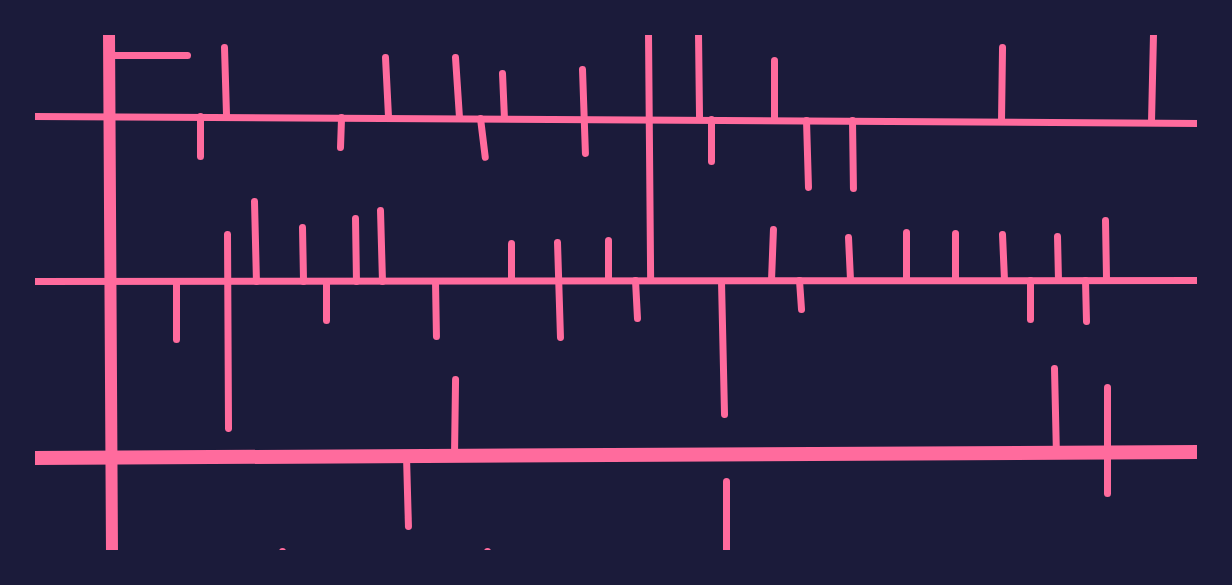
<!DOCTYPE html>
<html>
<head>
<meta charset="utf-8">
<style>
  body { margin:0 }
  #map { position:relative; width:1232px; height:585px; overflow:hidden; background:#1b1b3a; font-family:"PT Sans",sans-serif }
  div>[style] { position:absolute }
  .minor>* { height:7px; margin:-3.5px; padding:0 3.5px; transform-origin:3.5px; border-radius:3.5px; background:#ff6b9d }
  .tertiary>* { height:12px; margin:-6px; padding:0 6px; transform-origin:6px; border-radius:6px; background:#ff6b9d }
  .secondary>* { height:14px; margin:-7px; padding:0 7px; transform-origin:7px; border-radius:7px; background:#ff6b9d }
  span { translate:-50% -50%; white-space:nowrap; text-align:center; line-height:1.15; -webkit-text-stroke:7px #1b1b3a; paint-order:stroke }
  .frame { position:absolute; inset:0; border:35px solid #1b1b3a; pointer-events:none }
</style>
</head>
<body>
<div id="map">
  <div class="minor">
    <i style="left:648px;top:33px;width:247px;rotate:89.5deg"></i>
    <i style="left:698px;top:33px;width:86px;rotate:89.3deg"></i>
    <i style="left:224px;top:47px;width:69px;rotate:88.3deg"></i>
    <i style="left:109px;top:55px;width:78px"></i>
    <i style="left:385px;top:57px;width:60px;rotate:87.1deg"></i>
    <i style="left:455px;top:57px;width:60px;rotate:86.2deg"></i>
    <i style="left:774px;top:60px;width:60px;rotate:90deg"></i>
    <i style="left:582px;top:69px;width:84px;rotate:88deg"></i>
    <i style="left:502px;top:73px;width:45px;rotate:87.5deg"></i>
    <i style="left:33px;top:116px;width:1166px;rotate:0.34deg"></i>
    <i style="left:480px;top:118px;width:39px;rotate:83deg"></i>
    <i style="left:711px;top:119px;width:42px;rotate:90deg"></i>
    <i style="left:806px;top:120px;width:67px;rotate:88.3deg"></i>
    <i style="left:852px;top:120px;width:68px;rotate:89.2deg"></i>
    <i style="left:1001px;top:121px;width:74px;rotate:-89.2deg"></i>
    <i style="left:1151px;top:122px;width:89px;rotate:-88.7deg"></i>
    <i style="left:340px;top:147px;width:30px;rotate:-88deg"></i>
    <i style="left:200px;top:156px;width:40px;rotate:-90deg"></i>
    <i style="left:254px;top:201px;width:80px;rotate:88.6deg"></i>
    <i style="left:380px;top:210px;width:71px;rotate:88.4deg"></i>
    <i style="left:355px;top:218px;width:63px;rotate:89.1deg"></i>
    <i style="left:1105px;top:220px;width:60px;rotate:89deg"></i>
    <i style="left:302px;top:227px;width:54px;rotate:88.9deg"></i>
    <i style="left:906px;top:232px;width:48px;rotate:90deg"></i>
    <i style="left:955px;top:233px;width:47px;rotate:90deg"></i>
    <i style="left:227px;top:234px;width:194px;rotate:89.7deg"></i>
    <i style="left:1002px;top:234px;width:46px;rotate:87.5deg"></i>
    <i style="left:1057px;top:236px;width:44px;rotate:88.7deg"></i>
    <i style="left:848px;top:237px;width:43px;rotate:87.3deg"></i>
    <i style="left:557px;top:242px;width:95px;rotate:88.2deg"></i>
    <i style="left:511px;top:243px;width:37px;rotate:90deg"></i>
    <i style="left:608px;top:280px;width:40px;rotate:-90deg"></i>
    <i style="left:635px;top:280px;width:38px;rotate:87deg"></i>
    <i style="left:771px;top:280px;width:51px;rotate:-87.8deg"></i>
    <i style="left:799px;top:280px;width:29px;rotate:86deg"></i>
    <i style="left:1085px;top:280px;width:41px;rotate:88.6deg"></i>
    <i style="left:33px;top:281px;width:1166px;rotate:-0.05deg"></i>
    <i style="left:326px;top:281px;width:39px;rotate:90deg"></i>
    <i style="left:435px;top:281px;width:55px;rotate:89deg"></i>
    <i style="left:721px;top:281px;width:133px;rotate:88.7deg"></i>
    <i style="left:1030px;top:319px;width:39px;rotate:-90deg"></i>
    <i style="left:176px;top:339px;width:58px;rotate:-90deg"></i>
    <i style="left:1054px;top:368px;width:85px;rotate:88.7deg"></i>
    <i style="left:1107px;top:387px;width:106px;rotate:90deg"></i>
    <i style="left:454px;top:455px;width:76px;rotate:-89.2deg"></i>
    <i style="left:406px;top:456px;width:70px;rotate:88.4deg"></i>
    <i style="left:487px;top:551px;width:1px;rotate:90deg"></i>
    <i style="left:282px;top:552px;width:1px;rotate:-90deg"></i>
    <i style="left:726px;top:552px;width:71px;rotate:-90deg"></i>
  </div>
  <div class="tertiary">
    <i style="left:109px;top:33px;width:519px;rotate:89.67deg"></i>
  </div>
  <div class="secondary">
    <i style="left:33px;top:458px;width:1166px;rotate:-0.29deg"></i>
  </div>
  <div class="frame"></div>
</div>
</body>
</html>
